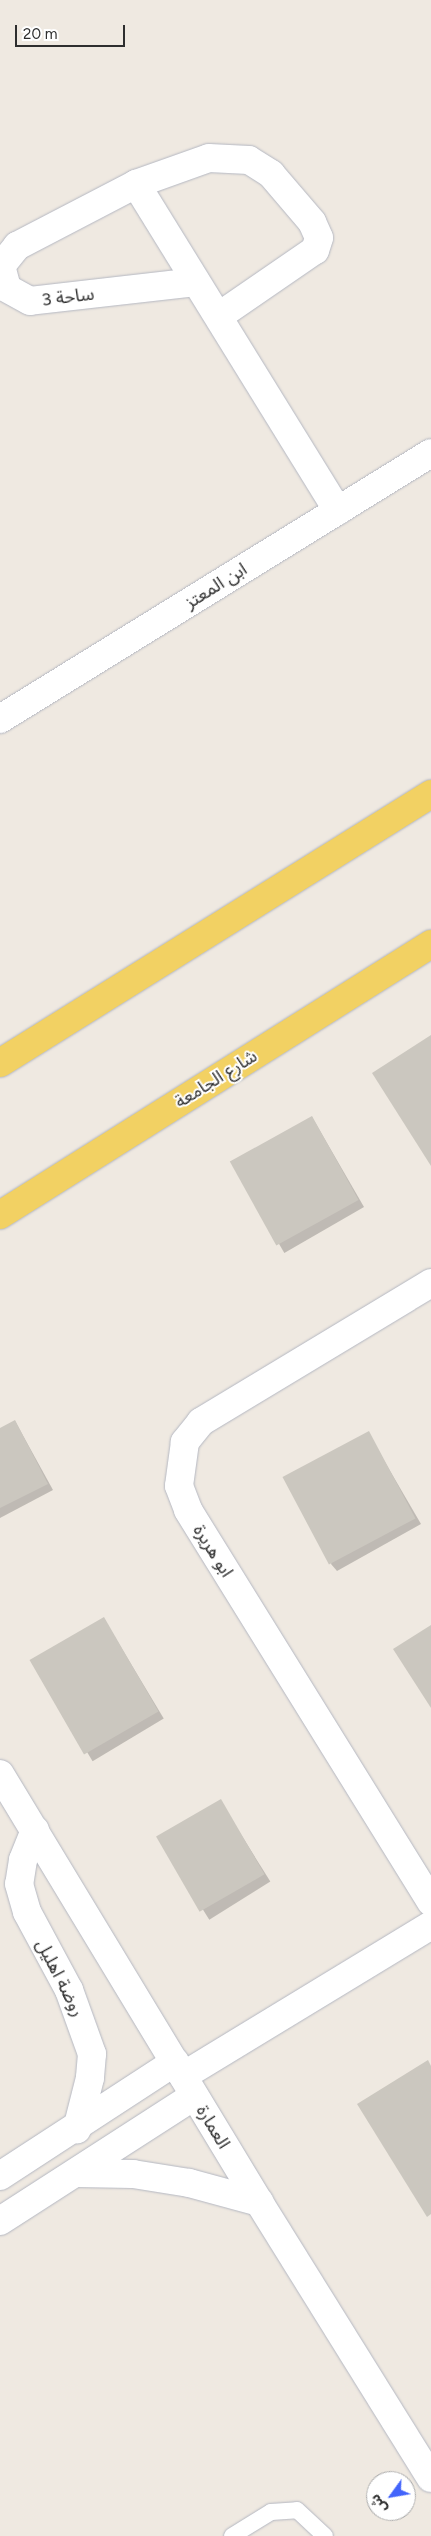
<!DOCTYPE html>
<html>
<head>
<meta charset="utf-8">
<style>
  body { margin:0 }
  #map { position:relative; width:431px; height:2536px; overflow:hidden; background:#efe9e1; font-family:Figtree,"Noto Sans Arabic",sans-serif }
  div>[style] { position:absolute }
  .shadow>* { inset:0; background:#0003; transform-origin:0 0 }
  .building>* { inset:0; background:#cbc7bf; transform-origin:0 0 }
  .roads { filter:drop-shadow(0 0 1px #b4b7c1) drop-shadow(0 0 1px #b4b7c1) }
  .lane>* { height:16px; margin:-8px; padding:0 8px; transform-origin:8px; border-radius:8px; background:#fff }
  .street>* { height:28px; margin:-14px; padding:0 14px; transform-origin:14px; border-radius:14px; background:#fff }
  .primary>* { height:28px; margin:-14px; padding:0 14px; transform-origin:14px; border-radius:14px; background:#f2d163 }
  span { translate:-50% -50%; white-space:nowrap; text-align:center; line-height:1.15; -webkit-text-stroke:4px #fff; paint-order:stroke }
  .street-label { font-size:18px; color:#2e2e2e }
  .north { position:absolute; left:366px; top:2471px; width:50px; height:50px; box-sizing:border-box; background:#fff; border:1px solid #ababab; border-radius:50%; rotate:238deg; font-size:14px; font-weight:700; line-height:20px; text-align:center; color:#2e2e2e }
  .north::after { content:''; display:block; margin:auto; width:18px; height:22px; background:#4264fb; clip-path:polygon(50% 0,100% 100%,50% 72%,0 100%) }
  .scale { position:absolute; left:15px; top:25px; width:110px; height:22px; box-sizing:border-box; border:2px solid #2e2e2e; border-top:0; padding-left:6px; font-size:15px; line-height:18px; white-space:nowrap; color:#2e2e2e; -webkit-text-stroke:4px #fff; paint-order:stroke }
</style>
</head>
<body>
<div id="map">
  <div class="shadow">
    <i style="left:312px;top:1117px;width:104px;height:92px;rotate:60deg"></i>
    <i style="clip-path:polygon(15px 1421px,53px 1490px,0 1518px,0 1429px)"></i>
    <i style="clip-path:polygon(368px 1433px,421px 1524px,337px 1571px,331px 1564px)"></i>
    <i style="left:104px;top:1619px;width:116px;height:83px;rotate:59deg"></i>
    <i style="left:220px;top:1801px;width:95px;height:72px;rotate:58deg"></i>
  </div>
  <div class="building">
    <i style="clip-path:polygon(431px 1035px,431px 1166px,372px 1073px)"></i>
    <i style="left:312px;top:1116px;width:96px;height:94px;rotate:61deg"></i>
    <i style="clip-path:polygon(15px 1420px,48px 1484px,0 1508px,0 1428px)"></i>
    <i style="left:369px;top:1431px;width:99px;height:98px;rotate:62deg"></i>
    <i style="left:104px;top:1617px;width:109px;height:86px;rotate:60deg"></i>
    <i style="clip-path:polygon(431px 1625px,431px 1708px,393px 1649px)"></i>
    <i style="left:221px;top:1799px;width:87px;height:75px;rotate:60deg"></i>
    <i style="clip-path:polygon(428px 2060px,431px 2066px,431px 2214px,427px 2217px,357px 2104px)"></i>
  </div>
  <div class="roads">
    <div class="lane">
      <i style="left:232px;top:2536px;width:46px;rotate:-31.6deg"></i>
      <i style="left:271px;top:2512px;width:26px;rotate:-4deg"></i>
      <i style="left:297px;top:2510px;width:38px;rotate:43deg"></i>
    </div>
    <div class="street">
      <i style="left:136px;top:184px;width:77px;rotate:-19.6deg"></i>
      <i style="left:209px;top:158px;width:40px;rotate:2.9deg"></i>
      <i style="left:249px;top:160px;width:26px;rotate:32deg"></i>
      <i style="left:271px;top:174px;width:63px;rotate:49.5deg"></i>
      <i style="left:312px;top:222px;width:17px;rotate:66deg"></i>
      <i style="left:319px;top:238px;width:13px;rotate:108deg"></i>
      <i style="left:315px;top:250px;width:116px;rotate:145.5deg"></i>
      <i style="left:196px;top:282px;width:167px;rotate:173.5deg"></i>
      <i style="left:30px;top:301px;width:26px;rotate:-151deg"></i>
      <i style="left:7px;top:288px;width:23px;rotate:-105deg"></i>
      <i style="left:1px;top:266px;width:26px;rotate:-51deg"></i>
      <i style="left:17px;top:246px;width:134px;rotate:-27.5deg"></i>
      <i style="left:136px;top:184px;width:384px;rotate:58.3deg"></i>
      <i style="left:0;top:719px;width:506px;rotate:-31.68deg"></i>
      <i style="left:431px;top:1283px;width:269px;rotate:148.9deg"></i>
      <i style="left:201px;top:1422px;width:26px;rotate:129deg"></i>
      <i style="left:185px;top:1442px;width:44px;rotate:97.8deg"></i>
      <i style="left:179px;top:1486px;width:26px;rotate:69deg"></i>
      <i style="left:188px;top:1510px;width:461px;rotate:58.2deg"></i>
      <i style="left:0;top:1774px;width:500px;rotate:58.82deg"></i>
      <i style="left:259px;top:2202px;width:325px;rotate:58.1deg"></i>
      <i style="left:35px;top:1830px;width:32px;rotate:112deg"></i>
      <i style="left:23px;top:1860px;width:24px;rotate:99deg"></i>
      <i style="left:19px;top:1884px;width:29px;rotate:74deg"></i>
      <i style="left:27px;top:1912px;width:89px;rotate:61.7deg"></i>
      <i style="left:69px;top:1990px;width:68px;rotate:70.2deg"></i>
      <i style="left:92px;top:2054px;width:24px;rotate:95deg"></i>
      <i style="left:90px;top:2078px;width:53px;rotate:104.3deg"></i>
      <i style="left:183px;top:2076px;width:290px;rotate:-31.3deg"></i>
      <i style="left:77px;top:2173px;width:56px;rotate:1deg"></i>
      <i style="left:133px;top:2174px;width:57px;rotate:9.1deg"></i>
      <i style="left:189px;top:2183px;width:73px;rotate:15.2deg"></i>
      <i style="left:0;top:2176px;width:209px;rotate:-33.1deg"></i>
      <i style="left:0;top:2221px;width:231px;rotate:-32.8deg"></i>
    </div>
    <div class="primary">
      <i style="left:0;top:1063px;width:508px;rotate:-31.97deg"></i>
      <i style="left:0;top:1215px;width:509px;rotate:-32.16deg"></i>
    </div>
  </div>
  <div class="street-label">
    <span style="left:68px;top:297px;rotate:-7deg">ساحة 3</span>
    <span style="left:216px;top:586px;rotate:-32deg">ابن المعتز</span>
    <span style="left:216px;top:1079px;rotate:-32deg">شارع الجامعة</span>
    <span style="left:213px;top:1551px;rotate:58deg">ابو هريرة</span>
    <span style="left:60px;top:1978px;rotate:63deg">روضة اهليل</span>
    <span style="left:213px;top:2127px;rotate:59deg">العمارة</span>
  </div>
  <div class="north">ش</div>
  <div class="scale">20 m</div>
</div>
</body>
</html>
